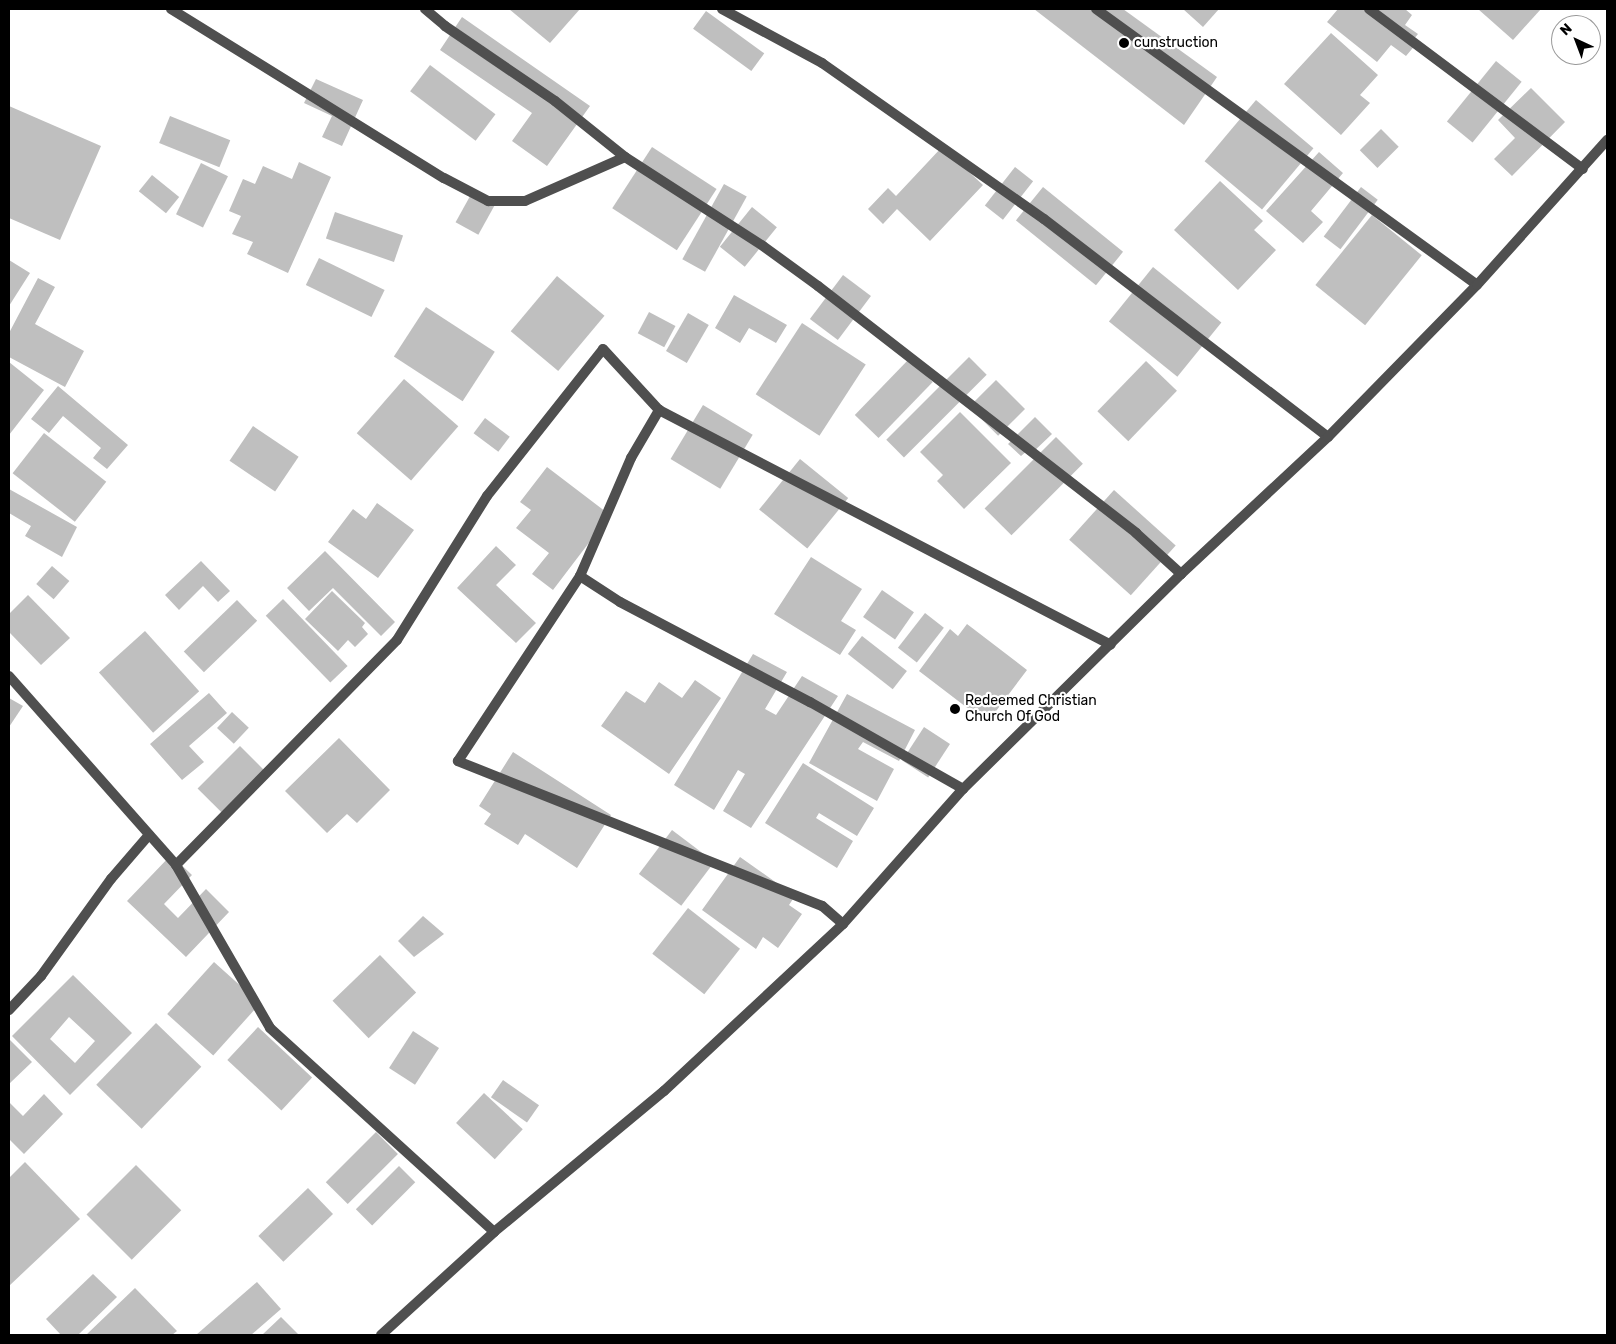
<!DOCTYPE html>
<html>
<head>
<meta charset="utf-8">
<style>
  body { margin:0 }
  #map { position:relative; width:1616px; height:1344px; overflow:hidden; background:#fff; font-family:Rubik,sans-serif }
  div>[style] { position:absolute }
  .building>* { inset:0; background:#bfbfbf; transform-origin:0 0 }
  .minor>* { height:10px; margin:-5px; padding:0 5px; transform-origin:5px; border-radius:5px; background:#4f4f4f }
  .dots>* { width:14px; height:14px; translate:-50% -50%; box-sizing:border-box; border:2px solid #fff; border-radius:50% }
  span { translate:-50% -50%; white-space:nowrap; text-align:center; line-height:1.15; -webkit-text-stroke:4.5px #fff; paint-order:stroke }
  .poi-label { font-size:14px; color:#000 }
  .left { translate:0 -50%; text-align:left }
  .frame { position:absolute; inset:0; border:10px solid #000; pointer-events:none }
  .north { position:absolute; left:1551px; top:15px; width:50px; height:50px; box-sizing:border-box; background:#fff; border:1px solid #999; border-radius:50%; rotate:317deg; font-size:14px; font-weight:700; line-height:20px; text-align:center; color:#000 }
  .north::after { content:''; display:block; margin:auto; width:18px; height:22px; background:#000; clip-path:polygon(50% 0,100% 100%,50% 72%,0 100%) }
</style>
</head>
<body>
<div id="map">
  <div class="building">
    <i style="clip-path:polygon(509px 9px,580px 9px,550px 43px)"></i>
    <i style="clip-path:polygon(1034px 9px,1123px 9px,1217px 77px,1184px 125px)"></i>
    <i style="clip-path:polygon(1183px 9px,1219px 9px,1203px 27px)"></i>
    <i style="clip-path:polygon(1338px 9px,1405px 9px,1412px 15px,1405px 25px,1418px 34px,1413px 40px,1417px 43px,1406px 56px,1391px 45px,1377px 62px,1327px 22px)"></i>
    <i style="clip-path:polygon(1478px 9px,1541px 9px,1513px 40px)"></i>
    <i style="left:706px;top:11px;width:72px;height:22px;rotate:36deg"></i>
    <i style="clip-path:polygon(462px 17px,590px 106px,547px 166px,512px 141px,532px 113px,440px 50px)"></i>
    <i style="clip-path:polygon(1331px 33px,1378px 75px,1360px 95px,1370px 103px,1341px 135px,1284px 84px)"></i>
    <i style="left:1496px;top:61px;width:33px;height:78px;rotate:39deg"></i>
    <i style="left:430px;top:65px;width:82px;height:33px;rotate:37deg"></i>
    <i style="clip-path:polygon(316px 79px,363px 100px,342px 146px,322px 137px,332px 116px,304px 103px)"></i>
    <i style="clip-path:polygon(1531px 88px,1565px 122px,1512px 176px,1494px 159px,1515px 138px,1498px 120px)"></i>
    <i style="left:1256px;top:100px;width:75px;height:80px;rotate:40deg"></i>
    <i style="clip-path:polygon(9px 106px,101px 146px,60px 240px,9px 218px)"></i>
    <i style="left:170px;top:116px;width:65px;height:29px;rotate:22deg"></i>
    <i style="left:1381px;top:129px;width:25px;height:30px;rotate:45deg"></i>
    <i style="left:652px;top:147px;width:77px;height:73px;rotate:33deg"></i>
    <i style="clip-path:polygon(942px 147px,983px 185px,930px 241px,897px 209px,883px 224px,868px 209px,888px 188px,896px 196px)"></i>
    <i style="clip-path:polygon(1319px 152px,1343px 173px,1311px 211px,1323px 222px,1303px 243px,1266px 211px)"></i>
    <i style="clip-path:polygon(299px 162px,331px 177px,288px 273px,247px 254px,253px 242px,232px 234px,241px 216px,229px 211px,243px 179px,255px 184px,263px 166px,292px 179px)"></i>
    <i style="left:201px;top:163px;width:30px;height:57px;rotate:26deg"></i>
    <i style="left:1015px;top:167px;width:23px;height:49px;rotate:38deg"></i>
    <i style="left:152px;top:175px;width:35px;height:21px;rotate:39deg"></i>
    <i style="clip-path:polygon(1220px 181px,1263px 221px,1254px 230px,1276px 250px,1238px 290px,1174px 230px)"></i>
    <i style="left:724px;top:184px;width:26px;height:86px;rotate:29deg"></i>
    <i style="left:1043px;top:187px;width:103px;height:43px;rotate:39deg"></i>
    <i style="left:1361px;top:187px;width:21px;height:62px;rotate:37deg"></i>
    <i style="left:474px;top:189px;width:26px;height:38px;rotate:29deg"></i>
    <i style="left:752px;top:207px;width:32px;height:51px;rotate:39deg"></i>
    <i style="left:335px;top:212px;width:72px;height:28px;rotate:19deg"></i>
    <i style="left:1372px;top:215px;width:64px;height:90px;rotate:39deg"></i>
    <i style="left:319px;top:258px;width:73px;height:30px;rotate:26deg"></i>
    <i style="clip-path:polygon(9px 260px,30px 273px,9px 306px)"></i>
    <i style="left:1153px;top:267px;width:88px;height:70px;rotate:39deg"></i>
    <i style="left:843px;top:275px;width:35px;height:55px;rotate:37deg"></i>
    <i style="left:557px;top:276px;width:62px;height:72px;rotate:40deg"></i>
    <i style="clip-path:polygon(38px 278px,55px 287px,35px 324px,84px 351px,65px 387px,9px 357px,9px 333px)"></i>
    <i style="clip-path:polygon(734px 295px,787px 325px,776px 343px,749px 328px,740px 343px,715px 328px)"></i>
    <i style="left:426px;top:307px;width:82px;height:59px;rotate:33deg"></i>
    <i style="left:649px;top:312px;width:30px;height:24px;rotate:28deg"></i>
    <i style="left:688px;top:313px;width:24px;height:44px;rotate:30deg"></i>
    <i style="left:802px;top:323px;width:76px;height:85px;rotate:33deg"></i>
    <i style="left:969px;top:357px;width:25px;height:117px;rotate:45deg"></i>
    <i style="left:909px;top:359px;width:33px;height:78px;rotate:44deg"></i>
    <i style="left:1146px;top:361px;width:43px;height:70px;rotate:44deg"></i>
    <i style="clip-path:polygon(9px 362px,44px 390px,9px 435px)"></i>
    <i style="left:404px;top:379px;width:72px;height:72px;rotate:41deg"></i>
    <i style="left:996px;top:380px;width:41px;height:38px;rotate:45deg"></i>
    <i style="clip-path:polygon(58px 386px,128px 445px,107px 469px,93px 458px,101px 448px,63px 416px,49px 433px,31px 419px)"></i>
    <i style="left:703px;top:405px;width:58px;height:63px;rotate:31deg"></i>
    <i style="clip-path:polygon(960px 412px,1011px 463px,964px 509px,937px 481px,943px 475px,920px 452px)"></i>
    <i style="clip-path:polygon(1035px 417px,1052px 434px,1031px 454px,1028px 450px,1021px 456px,1008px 444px)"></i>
    <i style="left:485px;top:418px;width:31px;height:19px;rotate:37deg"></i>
    <i style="left:253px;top:426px;width:55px;height:42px;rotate:34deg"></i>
    <i style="left:44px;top:433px;width:79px;height:51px;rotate:38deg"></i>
    <i style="left:1056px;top:437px;width:38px;height:101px;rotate:45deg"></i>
    <i style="left:800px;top:459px;width:62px;height:65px;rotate:39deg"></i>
    <i style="clip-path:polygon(547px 467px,610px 515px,553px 590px,532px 574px,549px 553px,516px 528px,531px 510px,520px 502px)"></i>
    <i style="clip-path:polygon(9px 489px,77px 527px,62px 557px,25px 536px,31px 526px,9px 513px)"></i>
    <i style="left:1114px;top:490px;width:83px;height:67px;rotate:42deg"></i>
    <i style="clip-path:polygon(377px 503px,414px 530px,378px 578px,328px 542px,353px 509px,366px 519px)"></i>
    <i style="clip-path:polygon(496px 546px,516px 565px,496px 585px,536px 623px,516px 643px,457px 588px)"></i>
    <i style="clip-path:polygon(325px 551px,395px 622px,381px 636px,333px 588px,309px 611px,287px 588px)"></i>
    <i style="clip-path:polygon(811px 557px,862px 589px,841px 621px,856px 630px,840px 655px,774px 614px)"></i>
    <i style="clip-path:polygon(201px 561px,230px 591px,218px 602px,203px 586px,179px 610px,165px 595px)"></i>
    <i style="left:52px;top:566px;width:23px;height:24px;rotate:41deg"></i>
    <i style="left:882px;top:590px;width:39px;height:33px;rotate:35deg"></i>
    <i style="clip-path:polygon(332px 591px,365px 623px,362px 627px,368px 634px,355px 647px,348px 640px,338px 651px,305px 619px)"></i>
    <i style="clip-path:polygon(28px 595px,70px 638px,41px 665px,9px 632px,9px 614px)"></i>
    <i style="left:283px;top:599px;width:93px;height:24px;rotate:46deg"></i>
    <i style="left:237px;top:600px;width:29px;height:74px;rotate:46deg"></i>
    <i style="left:925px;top:613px;width:24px;height:44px;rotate:38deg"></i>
    <i style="clip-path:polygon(967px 624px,1027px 670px,987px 723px,919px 671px,950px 629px,958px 636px)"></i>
    <i style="left:145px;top:631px;width:81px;height:62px;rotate:48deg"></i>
    <i style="left:862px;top:636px;width:57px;height:23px;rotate:38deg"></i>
    <i style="clip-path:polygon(753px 654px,787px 672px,765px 709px,776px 715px,802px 676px,838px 696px,751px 828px,723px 811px,745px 774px,738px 770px,714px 810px,674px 785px)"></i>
    <i style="clip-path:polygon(695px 680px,721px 698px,669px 774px,601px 726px,626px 691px,645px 703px,659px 682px,682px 698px)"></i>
    <i style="clip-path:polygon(209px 693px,227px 713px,189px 746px,204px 762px,182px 780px,150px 744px)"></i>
    <i style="clip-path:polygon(847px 694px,915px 730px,899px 761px,863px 742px,858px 749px,894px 769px,877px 801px,809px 763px)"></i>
    <i style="clip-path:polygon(9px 698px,23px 706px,9px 727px)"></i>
    <i style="left:232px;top:712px;width:23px;height:22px;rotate:43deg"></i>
    <i style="left:924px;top:727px;width:31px;height:40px;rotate:33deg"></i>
    <i style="clip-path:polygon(339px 738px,390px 790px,357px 823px,347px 814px,327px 833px,285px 791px)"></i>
    <i style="left:240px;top:746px;width:37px;height:60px;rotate:45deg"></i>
    <i style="clip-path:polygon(513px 752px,611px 815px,577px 868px,525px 834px,518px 845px,484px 824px,491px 814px,479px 806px)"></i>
    <i style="clip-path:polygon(803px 763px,874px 808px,857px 836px,819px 813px,816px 818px,853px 841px,837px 868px,765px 823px)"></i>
    <i style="left:672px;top:830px;width:53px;height:55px;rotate:37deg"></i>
    <i style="clip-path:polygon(171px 855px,192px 875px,164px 904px,178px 918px,206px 889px,229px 912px,186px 957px,127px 901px)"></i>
    <i style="clip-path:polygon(740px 857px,795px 896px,789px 905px,802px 914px,778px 948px,763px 937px,756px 949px,702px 910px)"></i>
    <i style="left:688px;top:908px;width:66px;height:58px;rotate:38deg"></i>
    <i style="clip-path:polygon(423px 916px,444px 934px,414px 957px,398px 941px)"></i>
    <i style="left:380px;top:955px;width:52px;height:66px;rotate:46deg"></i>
    <i style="left:214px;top:962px;width:62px;height:70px;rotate:42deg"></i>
    <i style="clip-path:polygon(evenodd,73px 975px,132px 1033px,70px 1095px,12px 1036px,73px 975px,69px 1017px,95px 1041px,75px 1063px,50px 1039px,69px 1017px)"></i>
    <i style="left:156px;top:1023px;width:63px;height:86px;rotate:44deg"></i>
    <i style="left:258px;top:1027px;width:74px;height:45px;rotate:43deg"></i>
    <i style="left:413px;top:1031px;width:31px;height:44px;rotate:33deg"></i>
    <i style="clip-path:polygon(9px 1039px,32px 1062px,9px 1084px)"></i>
    <i style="left:503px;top:1080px;width:44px;height:21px;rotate:35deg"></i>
    <i style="left:484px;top:1093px;width:53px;height:41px;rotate:43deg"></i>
    <i style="clip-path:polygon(44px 1094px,63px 1114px,24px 1154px,9px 1139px,9px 1102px,23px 1116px)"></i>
    <i style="left:376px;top:1132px;width:31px;height:71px;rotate:45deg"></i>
    <i style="clip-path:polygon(25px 1162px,80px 1219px,9px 1286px,9px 1178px)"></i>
    <i style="left:136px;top:1165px;width:64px;height:70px;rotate:45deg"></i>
    <i style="left:399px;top:1166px;width:23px;height:61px;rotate:45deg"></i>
    <i style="left:308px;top:1188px;width:36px;height:69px;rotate:46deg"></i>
    <i style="clip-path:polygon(93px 1274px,117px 1297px,78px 1335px,61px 1335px,46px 1319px)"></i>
    <i style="clip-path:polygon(257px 1282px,281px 1309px,251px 1335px,196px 1335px)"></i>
    <i style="clip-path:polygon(135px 1288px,177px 1331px,172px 1335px,86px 1335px)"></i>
    <i style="clip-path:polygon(281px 1317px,299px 1335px,262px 1335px)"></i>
  </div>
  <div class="minor">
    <i style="left:171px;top:9px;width:321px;rotate:31.8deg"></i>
    <i style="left:444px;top:178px;width:50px;rotate:27.6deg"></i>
    <i style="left:488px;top:201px;width:37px"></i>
    <i style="left:525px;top:201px;width:109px;rotate:-23.7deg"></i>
    <i style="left:425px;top:9px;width:26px;rotate:40deg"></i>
    <i style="left:445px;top:26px;width:133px;rotate:34.3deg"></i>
    <i style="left:555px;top:101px;width:90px;rotate:38.7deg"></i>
    <i style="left:625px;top:157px;width:164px;rotate:32.8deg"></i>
    <i style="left:763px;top:246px;width:68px;rotate:36deg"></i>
    <i style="left:818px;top:286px;width:403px;rotate:37.8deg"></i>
    <i style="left:1136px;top:533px;width:61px;rotate:42.3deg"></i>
    <i style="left:722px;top:9px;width:114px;rotate:28.4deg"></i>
    <i style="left:822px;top:63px;width:271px;rotate:35.1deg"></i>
    <i style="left:1044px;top:219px;width:358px;rotate:37.5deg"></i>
    <i style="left:1096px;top:9px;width:470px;rotate:35.9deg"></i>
    <i style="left:1369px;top:9px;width:267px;rotate:36.8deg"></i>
    <i style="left:580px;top:576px;width:48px;rotate:33deg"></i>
    <i style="left:620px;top:602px;width:215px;rotate:27.8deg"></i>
    <i style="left:810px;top:702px;width:176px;rotate:29.6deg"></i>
    <i style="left:9px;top:676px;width:252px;rotate:48.5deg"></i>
    <i style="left:176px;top:865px;width:188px;rotate:60deg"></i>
    <i style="left:270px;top:1028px;width:303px;rotate:42.3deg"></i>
    <i style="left:176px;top:865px;width:315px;rotate:-45.5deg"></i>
    <i style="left:397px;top:640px;width:170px;rotate:-58deg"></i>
    <i style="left:487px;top:496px;width:187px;rotate:-51.7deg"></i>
    <i style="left:603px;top:349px;width:83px;rotate:47.4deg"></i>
    <i style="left:843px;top:924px;width:28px;rotate:-139deg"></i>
    <i style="left:822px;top:906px;width:392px;rotate:-158.3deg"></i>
    <i style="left:458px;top:761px;width:222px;rotate:-56.6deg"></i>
    <i style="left:580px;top:576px;width:129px;rotate:-66.6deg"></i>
    <i style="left:631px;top:458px;width:56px;rotate:-59.7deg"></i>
    <i style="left:659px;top:410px;width:509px;rotate:27.47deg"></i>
    <i style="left:9px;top:1010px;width:47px;rotate:-46.7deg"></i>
    <i style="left:41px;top:976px;width:120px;rotate:-54.2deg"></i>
    <i style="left:111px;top:879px;width:58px;rotate:-49.2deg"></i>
    <i style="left:381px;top:1335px;width:153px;rotate:-42.3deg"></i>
    <i style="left:494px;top:1232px;width:221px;rotate:-39.7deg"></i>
    <i style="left:664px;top:1091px;width:245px;rotate:-43deg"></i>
    <i style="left:843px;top:924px;width:181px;rotate:-48.4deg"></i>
    <i style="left:963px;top:789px;width:306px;rotate:-44.6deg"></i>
    <i style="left:1181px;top:574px;width:201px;rotate:-43deg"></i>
    <i style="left:1328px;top:437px;width:213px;rotate:-45.6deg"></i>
    <i style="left:1477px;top:285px;width:195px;rotate:-48.1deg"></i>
  </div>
  <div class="dots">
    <i style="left:1124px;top:43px;background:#000"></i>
    <i style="left:955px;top:709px;background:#000"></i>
  </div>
  <div class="poi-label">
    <span class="left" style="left:1134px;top:43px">cunstruction</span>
    <span class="left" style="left:965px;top:709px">Redeemed Christian<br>Church Of God</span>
  </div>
  <div class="frame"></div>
  <div class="north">N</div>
</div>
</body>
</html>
